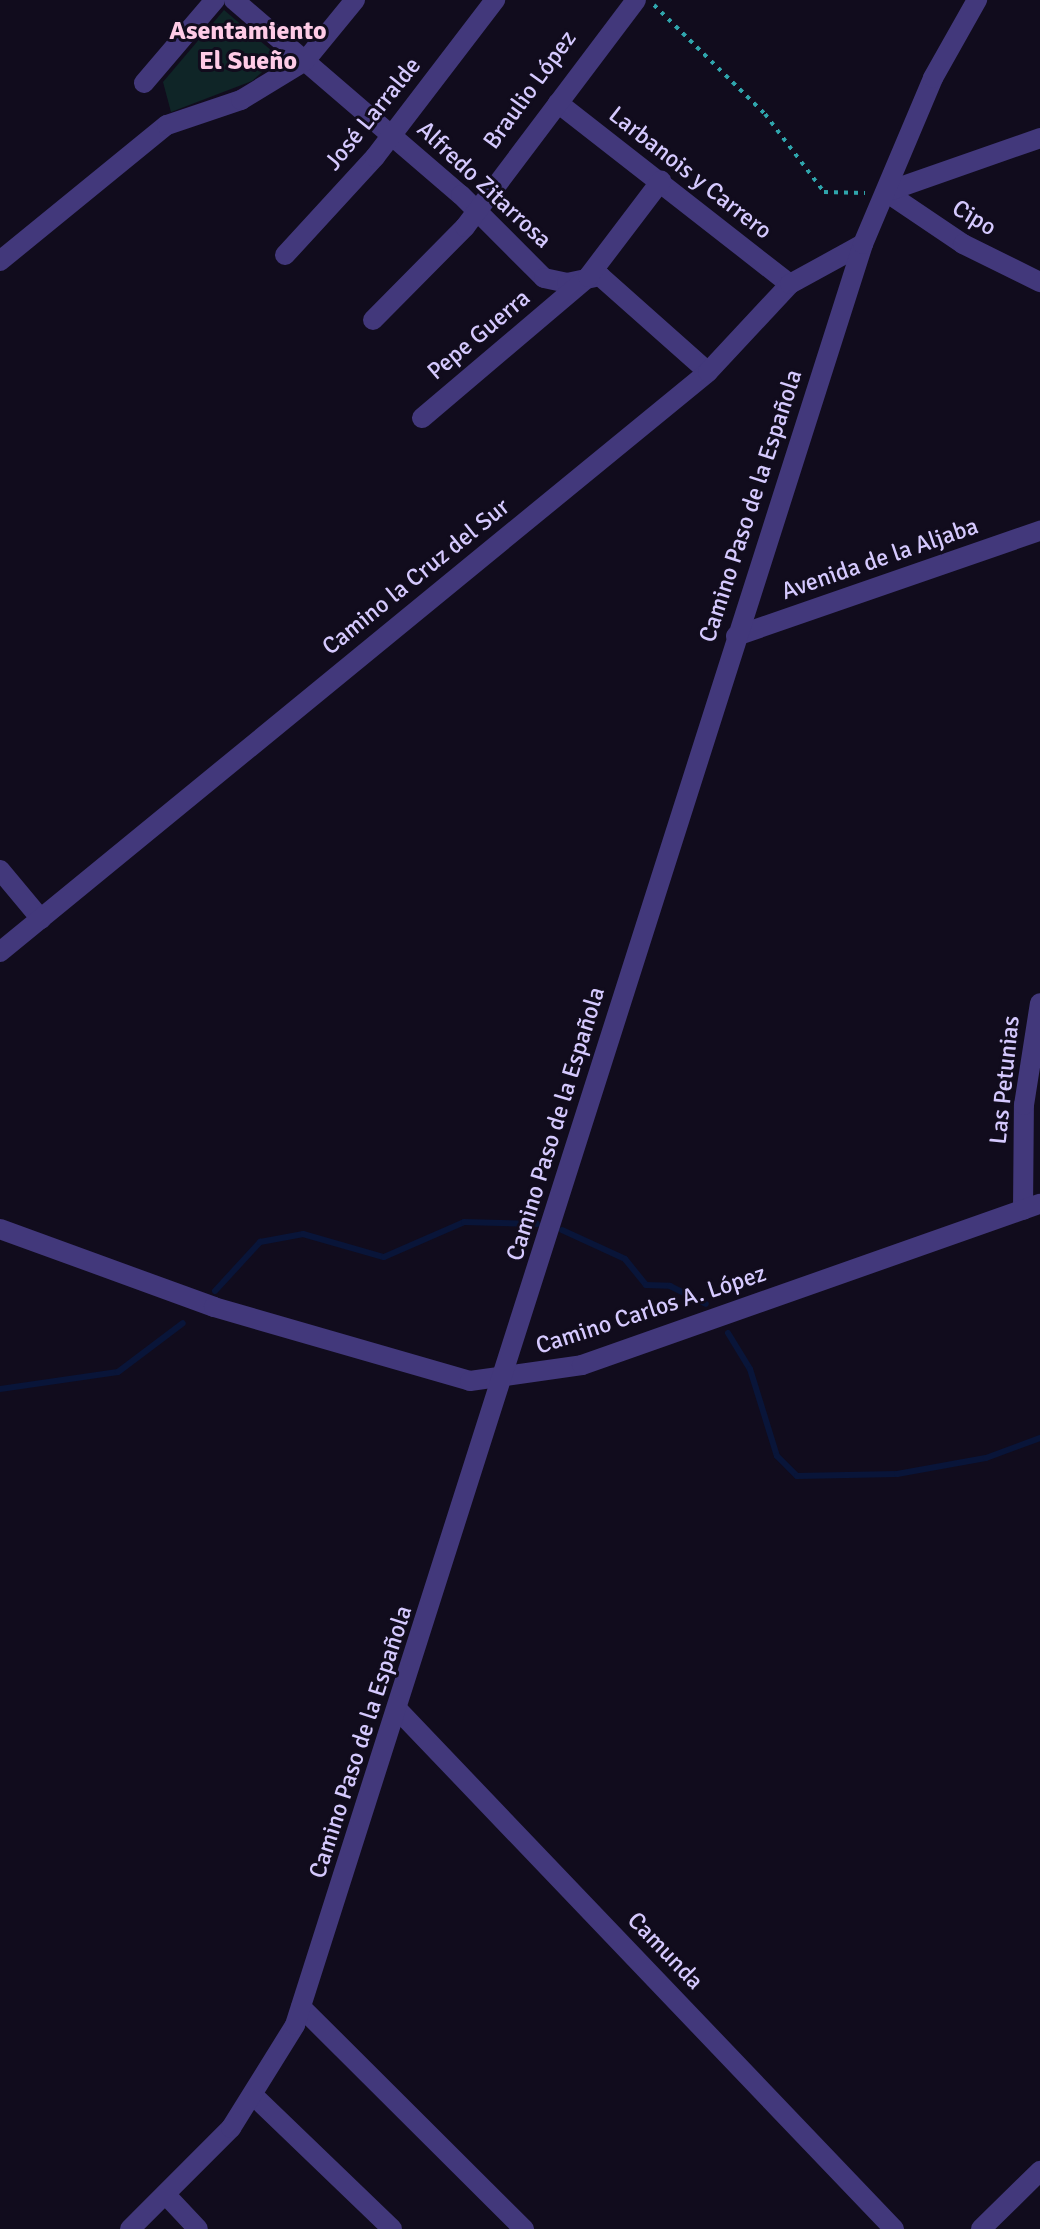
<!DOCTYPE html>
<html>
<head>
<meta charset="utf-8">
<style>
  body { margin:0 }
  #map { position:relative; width:1040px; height:2229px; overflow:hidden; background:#110c1d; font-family:Signika,sans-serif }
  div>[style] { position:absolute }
  .green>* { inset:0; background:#0f2527 }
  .stream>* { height:6px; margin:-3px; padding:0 3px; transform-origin:3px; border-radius:3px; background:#091539 }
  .path>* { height:4px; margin-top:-2px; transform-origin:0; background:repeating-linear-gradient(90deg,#2fa5ac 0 4px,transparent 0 10px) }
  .street>* { height:20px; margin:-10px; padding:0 10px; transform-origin:10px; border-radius:10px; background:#42387b }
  span { translate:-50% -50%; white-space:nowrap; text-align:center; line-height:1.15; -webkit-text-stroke:6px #110c1d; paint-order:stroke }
  .street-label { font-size:24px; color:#d5c9fe }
  .neighbourhood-label { font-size:26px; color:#fecbe6; font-weight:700 }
</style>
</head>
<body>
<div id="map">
  <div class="green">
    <i style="clip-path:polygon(224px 10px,279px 57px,252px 81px,171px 112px,163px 82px)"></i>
  </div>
  <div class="stream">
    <i style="left:562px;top:1230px;width:69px;rotate:24.7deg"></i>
    <i style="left:625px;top:1259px;width:33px;rotate:51deg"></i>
    <i style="left:646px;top:1285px;width:24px;rotate:2deg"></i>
    <i style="left:670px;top:1286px;width:40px;rotate:26.6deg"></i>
    <i style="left:215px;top:1291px;width:67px;rotate:-47.4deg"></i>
    <i style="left:260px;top:1242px;width:44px;rotate:-10.5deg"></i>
    <i style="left:303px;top:1234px;width:84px;rotate:15.9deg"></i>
    <i style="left:384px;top:1257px;width:87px;rotate:-23.6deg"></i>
    <i style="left:464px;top:1222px;width:73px;rotate:1.6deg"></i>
    <i style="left:728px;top:1333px;width:42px;rotate:58.6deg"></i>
    <i style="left:750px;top:1369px;width:91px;rotate:72.8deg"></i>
    <i style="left:777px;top:1456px;width:28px;rotate:45deg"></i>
    <i style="left:797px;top:1476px;width:100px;rotate:-1.1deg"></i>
    <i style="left:897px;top:1474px;width:90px;rotate:-10.2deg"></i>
    <i style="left:986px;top:1458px;width:58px;rotate:-20.3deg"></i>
    <i style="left:0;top:1389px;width:119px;rotate:-8.2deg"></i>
    <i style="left:118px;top:1372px;width:81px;rotate:-37deg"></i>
  </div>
  <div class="path">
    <i style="left:654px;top:5px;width:156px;rotate:44.5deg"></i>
    <i style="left:765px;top:114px;width:98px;rotate:52.9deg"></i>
    <i style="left:824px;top:192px;width:41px;rotate:1.4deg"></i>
  </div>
  <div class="street">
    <i style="left:234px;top:0;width:299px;rotate:40.7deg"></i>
    <i style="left:461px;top:195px;width:117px;rotate:45deg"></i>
    <i style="left:544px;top:278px;width:24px;rotate:12deg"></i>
    <i style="left:567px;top:283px;width:34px;rotate:-12deg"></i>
    <i style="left:600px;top:276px;width:144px;rotate:41.6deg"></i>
    <i style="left:144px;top:83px;width:109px;rotate:-49.5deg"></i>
    <i style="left:558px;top:103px;width:294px;rotate:38deg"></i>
    <i style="left:886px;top:192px;width:93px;rotate:34deg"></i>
    <i style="left:963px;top:244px;width:86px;rotate:26.3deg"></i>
    <i style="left:886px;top:192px;width:163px;rotate:-19.3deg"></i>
    <i style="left:285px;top:255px;width:133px;rotate:-47.4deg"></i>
    <i style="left:375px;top:157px;width:198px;rotate:-52.6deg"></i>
    <i style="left:0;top:261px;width:215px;rotate:-39.2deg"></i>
    <i style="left:167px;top:125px;width:78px;rotate:-18.7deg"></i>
    <i style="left:241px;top:100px;width:75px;rotate:-31.4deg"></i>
    <i style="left:305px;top:61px;width:79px;rotate:-50.7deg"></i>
    <i style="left:373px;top:320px;width:131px;rotate:-45.3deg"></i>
    <i style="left:465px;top:227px;width:284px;rotate:-53deg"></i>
    <i style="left:422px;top:418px;width:218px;rotate:-40.3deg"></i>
    <i style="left:588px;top:277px;width:121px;rotate:-52.8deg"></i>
    <i style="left:736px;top:636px;width:322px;rotate:-19.1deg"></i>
    <i style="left:0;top:870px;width:64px;rotate:50.1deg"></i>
    <i style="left:0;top:952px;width:915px;rotate:-39.32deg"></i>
    <i style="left:708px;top:372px;width:120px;rotate:-47deg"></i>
    <i style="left:790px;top:284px;width:83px;rotate:-28.7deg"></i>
    <i style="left:1023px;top:1210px;width:105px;rotate:-89.5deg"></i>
    <i style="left:1024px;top:1105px;width:103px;rotate:-81.1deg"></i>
    <i style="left:0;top:1229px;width:228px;rotate:20deg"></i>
    <i style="left:214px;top:1307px;width:266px;rotate:16.1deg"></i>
    <i style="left:470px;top:1381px;width:113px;rotate:-8.1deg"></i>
    <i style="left:582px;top:1365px;width:485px;rotate:-19.4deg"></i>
    <i style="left:398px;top:1710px;width:718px;rotate:46.3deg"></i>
    <i style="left:301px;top:2007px;width:315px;rotate:44.9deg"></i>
    <i style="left:255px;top:2097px;width:190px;rotate:43.9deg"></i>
    <i style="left:167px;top:2196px;width:45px;rotate:46.8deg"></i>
    <i style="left:130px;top:2229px;width:143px;rotate:-45deg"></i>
    <i style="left:231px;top:2128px;width:121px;rotate:-58.1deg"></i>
    <i style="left:295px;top:2025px;width:1869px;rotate:-72.31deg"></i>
    <i style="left:863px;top:244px;width:180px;rotate:-67.1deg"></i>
    <i style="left:933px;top:78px;width:90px;rotate:-60.6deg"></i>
    <i style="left:981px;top:2229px;width:83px;rotate:-44.5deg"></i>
  </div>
  <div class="street-label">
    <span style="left:530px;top:90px;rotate:-54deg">Braulio López</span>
    <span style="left:373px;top:114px;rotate:-51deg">José Larralde</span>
    <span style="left:690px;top:173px;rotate:38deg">Larbanois y Carrero</span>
    <span style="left:484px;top:185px;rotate:43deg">Alfredo Zitarrosa</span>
    <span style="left:974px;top:218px;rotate:31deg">Cipo</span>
    <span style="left:479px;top:335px;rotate:-40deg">Pepe Guerra</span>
    <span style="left:751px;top:506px;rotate:-72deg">Camino Paso de la Española</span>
    <span style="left:880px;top:559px;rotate:-19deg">Avenida de la Aljaba</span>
    <span style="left:416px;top:577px;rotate:-39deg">Camino la Cruz del Sur</span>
    <span style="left:1005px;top:1080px;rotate:-84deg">Las Petunias</span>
    <span style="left:556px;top:1124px;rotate:-73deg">Camino Paso de la Española</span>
    <span style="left:651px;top:1310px;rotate:-18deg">Camino Carlos A. López</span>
    <span style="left:361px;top:1742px;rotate:-72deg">Camino Paso de la Española</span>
    <span style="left:665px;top:1951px;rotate:46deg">Camunda</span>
  </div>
  <div class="neighbourhood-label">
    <span style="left:248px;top:47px">Asentamiento<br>El Sueño</span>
  </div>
</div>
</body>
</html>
